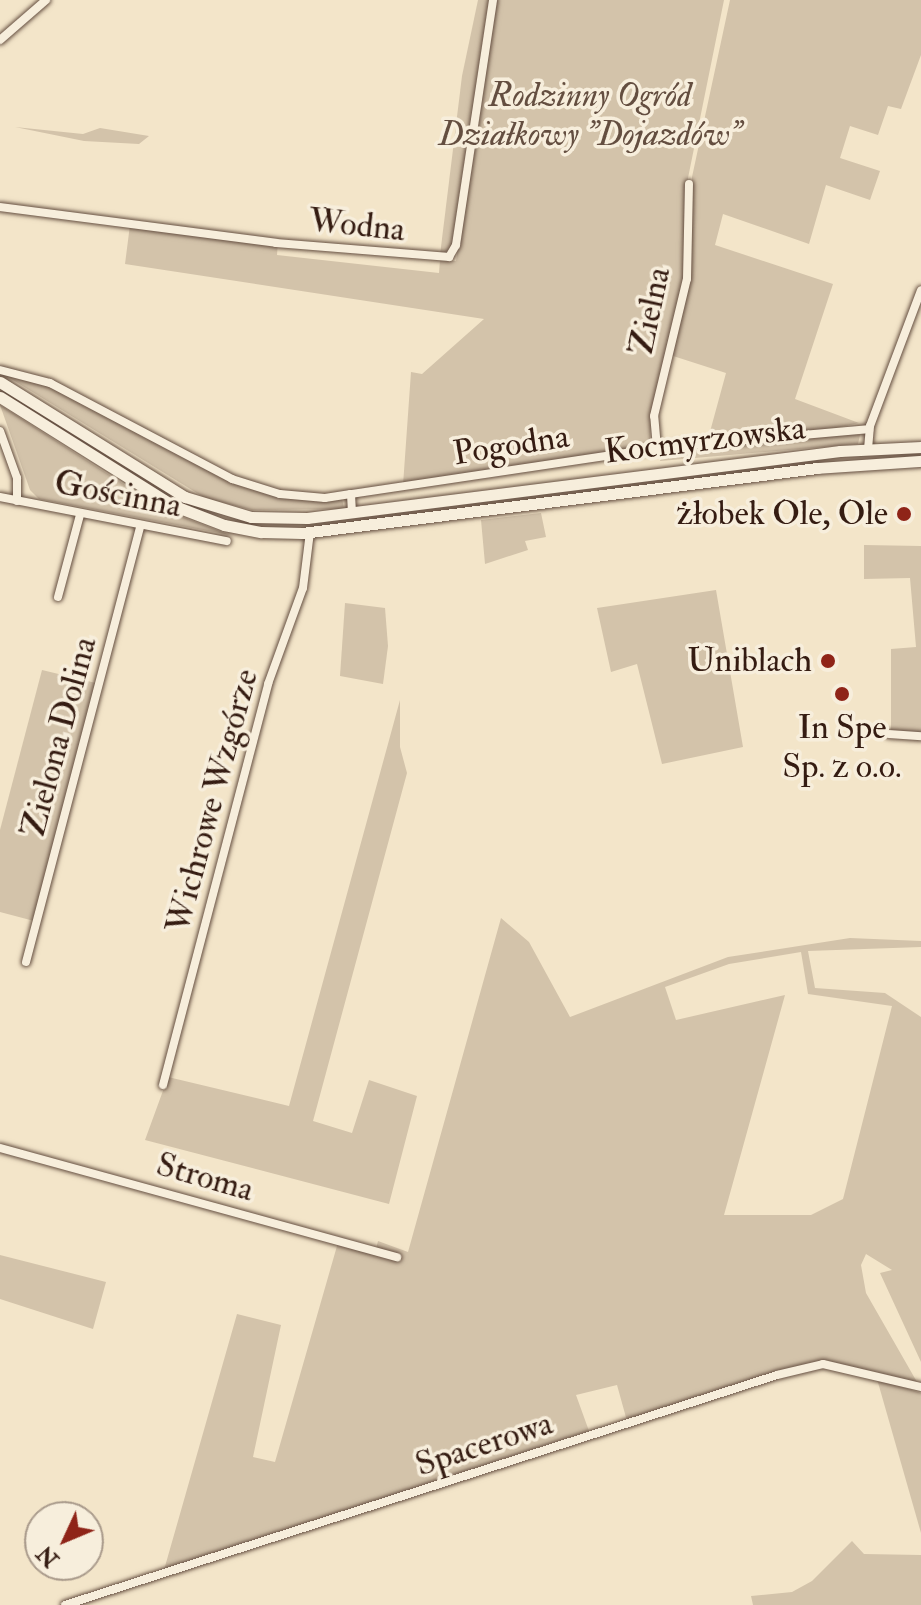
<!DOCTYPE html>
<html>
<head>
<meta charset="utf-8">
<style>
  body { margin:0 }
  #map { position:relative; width:921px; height:1605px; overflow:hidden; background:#f3e5c9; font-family:"IM FELL Double Pica",serif }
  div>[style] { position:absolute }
  .green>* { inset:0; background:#d3c3aa }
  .roads { filter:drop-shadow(0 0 2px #644e40) drop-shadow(0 0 2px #644e40) }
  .minor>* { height:8px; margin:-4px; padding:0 4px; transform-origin:4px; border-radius:4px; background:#f7eedc }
  .secondary>* { height:11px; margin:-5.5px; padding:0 5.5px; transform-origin:5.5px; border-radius:5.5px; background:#f7eedc }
  .dots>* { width:22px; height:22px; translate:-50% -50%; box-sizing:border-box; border:4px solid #f7eedc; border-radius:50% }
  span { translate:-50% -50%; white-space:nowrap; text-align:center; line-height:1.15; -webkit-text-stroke:7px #f7eedc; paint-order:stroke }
  .park-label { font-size:34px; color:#644e40; font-style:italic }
  .street-label { font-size:34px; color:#351c12 }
  .poi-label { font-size:34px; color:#351c12 }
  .right { translate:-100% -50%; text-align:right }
  .north { position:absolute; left:24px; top:1501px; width:80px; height:80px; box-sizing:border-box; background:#f7eedc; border:2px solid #a99a8b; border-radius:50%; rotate:226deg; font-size:22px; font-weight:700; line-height:32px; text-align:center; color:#351c12 }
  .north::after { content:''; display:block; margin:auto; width:28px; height:36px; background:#8f2418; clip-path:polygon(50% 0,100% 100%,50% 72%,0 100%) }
</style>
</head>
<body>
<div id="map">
  <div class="green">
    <i style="clip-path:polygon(478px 0,490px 0,470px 136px,451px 248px,440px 255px,462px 76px)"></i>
    <i style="clip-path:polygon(496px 0,724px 0,688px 178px,683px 277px,651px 414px,650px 443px,541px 467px,403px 485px,411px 372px,422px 374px,484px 319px,125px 264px,130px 225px,278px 241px,277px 255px,439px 273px,440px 260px,456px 261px)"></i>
    <i style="clip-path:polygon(730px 0,921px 0,921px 55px,901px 109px,888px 106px,878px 135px,850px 126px,840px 158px,880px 171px,870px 200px,826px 185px,809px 244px,723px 214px,715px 245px,833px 284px,795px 399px,859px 423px,799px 436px,708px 439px,726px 373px,670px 355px,690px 275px,692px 177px)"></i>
    <i style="clip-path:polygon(15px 127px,83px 134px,100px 128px,149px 136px,139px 144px,84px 141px)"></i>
    <i style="clip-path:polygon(0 372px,50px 385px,163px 446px,280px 496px,342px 498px,344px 509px,252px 510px,205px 498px)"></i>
    <i style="clip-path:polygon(0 405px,164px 510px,230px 535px,39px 499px,30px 490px)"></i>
    <i style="clip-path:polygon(854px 432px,860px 435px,858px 444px,660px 461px,663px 451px,774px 444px)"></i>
    <i style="clip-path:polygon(541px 513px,546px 537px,525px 541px,528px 550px,485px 564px,481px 520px)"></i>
    <i style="clip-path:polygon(864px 545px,921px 546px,921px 733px,891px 732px,891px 649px,916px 647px,910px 578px,864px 579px)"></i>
    <i style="clip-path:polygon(716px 590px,743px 747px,662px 764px,637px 664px,611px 672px,597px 608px)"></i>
    <i style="clip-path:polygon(345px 603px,385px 608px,388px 646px,383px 684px,340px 676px)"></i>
    <i style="clip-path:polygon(42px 670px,100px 684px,34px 921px,0 912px,0 830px)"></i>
    <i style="clip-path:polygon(400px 700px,400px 747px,407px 773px,313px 1121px,352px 1133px,369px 1080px,417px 1096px,389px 1204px,145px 1140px,168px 1077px,289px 1106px)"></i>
    <i style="clip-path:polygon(evenodd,501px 918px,529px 942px,570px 1017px,728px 957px,850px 938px,921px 941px,921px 947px,808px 951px,815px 988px,885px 993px,921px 1017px,921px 1362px,880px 1273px,892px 1270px,866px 1254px,861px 1265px,866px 1293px,917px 1382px,825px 1360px,627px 1421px,617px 1385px,576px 1395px,589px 1431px,164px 1570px,237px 1314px,281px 1325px,253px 1457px,275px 1462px,339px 1239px,376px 1249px,378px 1241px,408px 1252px,501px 918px,801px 952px,808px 994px,892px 1006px,843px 1199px,811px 1215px,724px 1215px,785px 995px,676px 1020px,665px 987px,729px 964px,801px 952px)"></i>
    <i style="clip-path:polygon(0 1255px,106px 1282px,93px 1329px,0 1299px)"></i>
    <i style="clip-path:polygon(877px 1379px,921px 1393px,921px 1533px)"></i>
    <i style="clip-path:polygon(852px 1541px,864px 1554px,921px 1555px,921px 1605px,753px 1605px,751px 1596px,792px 1592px,812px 1581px)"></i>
  </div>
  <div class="roads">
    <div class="minor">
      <i style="left:0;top:40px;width:61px;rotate:-41deg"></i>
      <i style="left:0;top:207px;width:278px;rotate:7.4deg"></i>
      <i style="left:276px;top:243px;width:174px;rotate:4.6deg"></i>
      <i style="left:449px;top:257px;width:14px;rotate:-60deg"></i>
      <i style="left:456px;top:245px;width:248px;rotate:-81.4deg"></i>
      <i style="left:0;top:370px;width:52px;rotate:14.6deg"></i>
      <i style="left:50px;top:383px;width:206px;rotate:27.8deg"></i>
      <i style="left:232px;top:479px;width:50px;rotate:17.4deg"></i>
      <i style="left:280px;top:494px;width:45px;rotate:5.1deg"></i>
      <i style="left:325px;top:498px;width:26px;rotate:-9deg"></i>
      <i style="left:351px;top:494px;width:19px;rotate:87deg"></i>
      <i style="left:0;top:431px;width:50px;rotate:70.1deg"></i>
      <i style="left:17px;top:478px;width:23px;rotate:90deg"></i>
      <i style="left:657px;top:448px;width:32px;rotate:-95deg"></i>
      <i style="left:654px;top:416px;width:141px;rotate:-76.5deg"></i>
      <i style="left:687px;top:279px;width:95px;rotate:-88.8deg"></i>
      <i style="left:868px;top:449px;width:23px;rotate:-85deg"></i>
      <i style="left:870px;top:426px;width:145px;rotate:-69.4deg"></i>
      <i style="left:351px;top:494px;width:309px;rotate:-8.5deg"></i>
      <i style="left:657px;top:448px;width:213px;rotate:-5.1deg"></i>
      <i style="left:0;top:497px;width:231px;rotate:11deg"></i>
      <i style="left:58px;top:597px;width:85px;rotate:-75deg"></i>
      <i style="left:889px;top:734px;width:32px;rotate:4deg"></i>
      <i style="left:26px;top:962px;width:452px;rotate:-75.3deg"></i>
      <i style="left:163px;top:1085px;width:415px;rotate:-75.3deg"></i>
      <i style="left:268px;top:684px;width:102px;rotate:-70deg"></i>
      <i style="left:303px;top:588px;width:56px;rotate:-82.9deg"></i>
      <i style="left:0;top:1148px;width:412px;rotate:15.4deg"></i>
      <i style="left:65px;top:1605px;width:748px;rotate:-17.9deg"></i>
      <i style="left:777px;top:1375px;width:47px;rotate:-13.4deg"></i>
      <i style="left:823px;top:1364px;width:101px;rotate:13.2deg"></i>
    </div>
    <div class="secondary">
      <i style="left:0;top:382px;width:218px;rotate:31.9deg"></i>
      <i style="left:185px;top:497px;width:69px;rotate:16.9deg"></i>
      <i style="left:251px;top:517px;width:56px;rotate:1deg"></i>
      <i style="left:307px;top:518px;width:537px;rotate:-7.16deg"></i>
      <i style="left:840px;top:451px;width:81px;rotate:-2.8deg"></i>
      <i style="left:0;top:397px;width:203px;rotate:32.1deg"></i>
      <i style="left:172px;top:505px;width:56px;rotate:21deg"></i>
      <i style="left:224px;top:525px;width:38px;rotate:11deg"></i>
      <i style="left:261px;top:532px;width:41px;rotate:1.4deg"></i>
      <i style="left:302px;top:533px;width:519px;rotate:-7.19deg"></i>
      <i style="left:817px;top:468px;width:104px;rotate:-3.9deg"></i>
    </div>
  </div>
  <div class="dots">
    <i style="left:904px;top:514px;background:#8f2418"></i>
    <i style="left:828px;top:661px;background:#8f2418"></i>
    <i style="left:842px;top:694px;background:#8f2418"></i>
  </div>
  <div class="park-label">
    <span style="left:590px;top:115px">Rodzinny Ogród<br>Działkowy "Dojazdów"</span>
  </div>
  <div class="street-label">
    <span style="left:357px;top:225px;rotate:6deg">Wodna</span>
    <span style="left:650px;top:311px;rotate:-78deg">Zielna</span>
    <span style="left:705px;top:440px;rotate:-7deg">Kocmyrzowska</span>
    <span style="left:511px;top:445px;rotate:-9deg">Pogodna</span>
    <span style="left:118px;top:494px;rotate:11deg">Gościnna</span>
    <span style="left:59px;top:737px;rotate:-75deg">Zielona Dolina</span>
    <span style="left:212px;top:801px;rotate:-75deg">Wichrowe Wzgórze</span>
    <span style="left:205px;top:1177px;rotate:16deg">Stroma</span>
    <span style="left:484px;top:1444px;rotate:-18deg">Spacerowa</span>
  </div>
  <div class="poi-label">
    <span class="right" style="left:888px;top:514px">żłobek Ole, Ole</span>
    <span class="right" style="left:812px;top:661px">Uniblach</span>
    <span style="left:842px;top:747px">In Spe<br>Sp. z o.o.</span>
  </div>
  <div class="north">N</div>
</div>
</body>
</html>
